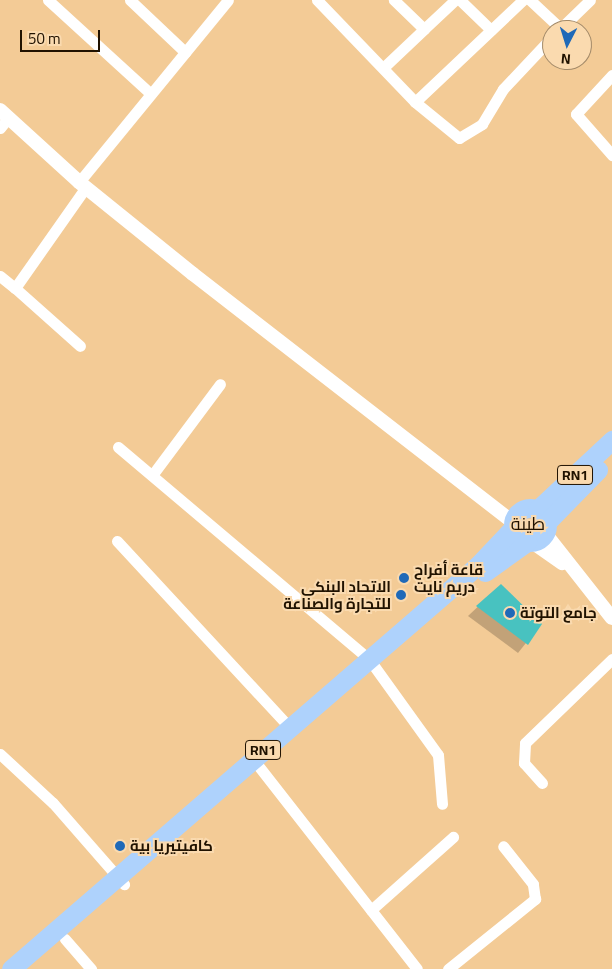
<!DOCTYPE html>
<html>
<head>
<meta charset="utf-8">
<style>
  body { margin:0 }
  #map { position:relative; width:612px; height:969px; overflow:hidden; background:#f3cb96; font-family:Georgia,Cairo,serif }
  div>[style] { position:absolute }
  .shadow>* { inset:0; background:#0003 }
  .building>* { inset:0; background:#48c2c0 }
  .minor>* { height:11px; margin:-5.5px; padding:0 5.5px; transform-origin:5.5px; border-radius:5.5px; background:#fff }
  .tertiary>* { height:14px; margin:-7px; padding:0 7px; transform-origin:7px; border-radius:7px; background:#fff }
  .trunk>* { height:19px; margin:-9.5px; padding:0 9.5px; transform-origin:9.5px; border-radius:9.5px; background:#aed2fc }
  .trunk>.ring { margin:-9.5px; padding:0; box-sizing:content-box; background:none; border:19px solid #aed2fc; border-radius:50% }
  .dots>* { width:14px; height:14px; translate:-50% -50%; box-sizing:border-box; border:2px solid #fadaaf; border-radius:50% }
  span { translate:-50% -50%; white-space:nowrap; text-align:center; line-height:1.15; -webkit-text-stroke:4px #fadaaf; paint-order:stroke }
  .shield-label span { padding:1px 4px; background:#fadaaf; border:1px solid; border-radius:4px; -webkit-text-stroke-width:0 }
  .shield-label { font-size:14px; color:#201200; font-weight:700 }
  .poi-label { font-size:15px; color:#201200; font-weight:700 }
  .left { translate:0 -50%; text-align:left }
  .right { translate:-100% -50%; text-align:right }
  .quarter-label { font-size:18px; color:#201200 }
  .north { position:absolute; left:542px; top:20px; width:50px; height:50px; box-sizing:border-box; background:#fadaaf; border:1px solid #a38a69; border-radius:50%; rotate:185deg; font-size:14px; font-weight:700; line-height:20px; text-align:center; color:#201200 }
  .north::after { content:''; display:block; margin:auto; width:18px; height:22px; background:#1f69b8; clip-path:polygon(50% 0,100% 100%,50% 72%,0 100%) }
  .scale { position:absolute; left:20px; top:30px; width:80px; height:22px; box-sizing:border-box; border:2px solid #201200; border-top:0; padding-left:6px; font-size:15px; line-height:18px; white-space:nowrap; color:#201200; -webkit-text-stroke:4px #fadaaf; paint-order:stroke }
</style>
</head>
<body>
<div id="map">
  <div class="shadow">
    <i style="clip-path:polygon(501px 585px,541px 624px,518px 653px,468px 616px)"></i>
  </div>
  <div class="building">
    <i style="clip-path:polygon(501px 584px,542px 624px,528px 645px,476px 606px)"></i>
  </div>
  <div class="minor">
    <i style="left:48px;top:0;width:139px;rotate:42.4deg"></i>
    <i style="left:130px;top:0;width:76px;rotate:43.4deg"></i>
    <i style="left:317px;top:0;width:141px;rotate:46.1deg"></i>
    <i style="left:415px;top:102px;width:57px;rotate:39.3deg"></i>
    <i style="left:459px;top:138px;width:27px;rotate:-31deg"></i>
    <i style="left:482px;top:124px;width:41px;rotate:-59deg"></i>
    <i style="left:503px;top:89px;width:71px;rotate:-46.7deg"></i>
    <i style="left:460px;top:0;width:43px;rotate:44.1deg"></i>
    <i style="left:530px;top:0;width:41px;rotate:43deg"></i>
    <i style="left:424px;top:29px;width:42px;rotate:-43.1deg"></i>
    <i style="left:559px;top:30px;width:43px;rotate:-44.1deg"></i>
    <i style="left:384px;top:67px;width:55px;rotate:-43.5deg"></i>
    <i style="left:424px;top:29px;width:42px;rotate:-136deg"></i>
    <i style="left:612px;top:75px;width:53px;rotate:132.7deg"></i>
    <i style="left:576px;top:114px;width:55px;rotate:48.7deg"></i>
    <i style="left:415px;top:102px;width:149px;rotate:-43.4deg"></i>
    <i style="left:0;top:128px;width:14px;rotate:-51deg"></i>
    <i style="left:79px;top:182px;width:235px;rotate:-50.7deg"></i>
    <i style="left:0;top:276px;width:19px;rotate:39deg"></i>
    <i style="left:15px;top:288px;width:123px;rotate:-54.9deg"></i>
    <i style="left:15px;top:288px;width:87px;rotate:41.7deg"></i>
    <i style="left:118px;top:447px;width:329px;rotate:40.2deg"></i>
    <i style="left:369px;top:659px;width:118px;rotate:54.3deg"></i>
    <i style="left:438px;top:755px;width:49px;rotate:85.3deg"></i>
    <i style="left:153px;top:474px;width:112px;rotate:-53.3deg"></i>
    <i style="left:117px;top:541px;width:253px;rotate:47.2deg"></i>
    <i style="left:0;top:754px;width:72px;rotate:42.8deg"></i>
    <i style="left:53px;top:803px;width:108px;rotate:48.8deg"></i>
    <i style="left:253px;top:759px;width:266px;rotate:52deg"></i>
    <i style="left:542px;top:783px;width:27px;rotate:-132deg"></i>
    <i style="left:524px;top:763px;width:20px;rotate:-87deg"></i>
    <i style="left:525px;top:743px;width:121px;rotate:-44deg"></i>
    <i style="left:371px;top:910px;width:110px;rotate:-41.7deg"></i>
    <i style="left:65px;top:939px;width:40px;rotate:49deg"></i>
    <i style="left:448px;top:969px;width:112px;rotate:-38.8deg"></i>
    <i style="left:535px;top:899px;width:15px;rotate:-98deg"></i>
    <i style="left:533px;top:884px;width:48px;rotate:-128.3deg"></i>
  </div>
  <div class="tertiary">
    <i style="left:0;top:110px;width:107px;rotate:42.3deg"></i>
    <i style="left:79px;top:182px;width:146px;rotate:38.9deg"></i>
    <i style="left:193px;top:274px;width:405px;rotate:37.8deg"></i>
    <i style="left:545px;top:533px;width:108px;rotate:51.8deg"></i>
    <i style="left:532px;top:542px;width:37px;rotate:35deg"></i>
  </div>
  <div class="trunk">
    <i class="ring" style="left:513px;top:508px;width:15px;height:15px"></i>
    <i style="left:537px;top:510px;width:103px;rotate:-43deg"></i>
    <i style="left:547px;top:522px;width:73px;rotate:-45.6deg"></i>
    <i style="left:485px;top:572px;width:52px;rotate:-35.5deg"></i>
    <i style="left:11px;top:969px;width:617px;rotate:-40.86deg"></i>
    <i style="left:478px;top:565px;width:51px;rotate:-46.6deg"></i>
  </div>
  <div class="dots">
    <i style="left:404px;top:578px;background:#1f69b8"></i>
    <i style="left:401px;top:595px;background:#1f69b8"></i>
    <i style="left:510px;top:613px;background:#1f69b8"></i>
    <i style="left:120px;top:846px;background:#1f69b8"></i>
  </div>
  <div class="shield-label">
    <span style="left:575px;top:475px">RN1</span>
    <span style="left:263px;top:750px">RN1</span>
  </div>
  <div class="poi-label">
    <span class="left" style="left:414px;top:578px">قاعة أفراح<br>دريم نايت</span>
    <span class="right" style="left:391px;top:595px">الاتحاد البنكي<br>للتجارة والصناعة</span>
    <span class="left" style="left:520px;top:613px">جامع التوتة</span>
    <span class="left" style="left:130px;top:846px">كافيتيريا بية</span>
  </div>
  <div class="quarter-label">
    <span style="left:528px;top:524px">طينة</span>
  </div>
  <div class="north">N</div>
  <div class="scale">50 m</div>
</div>
</body>
</html>
